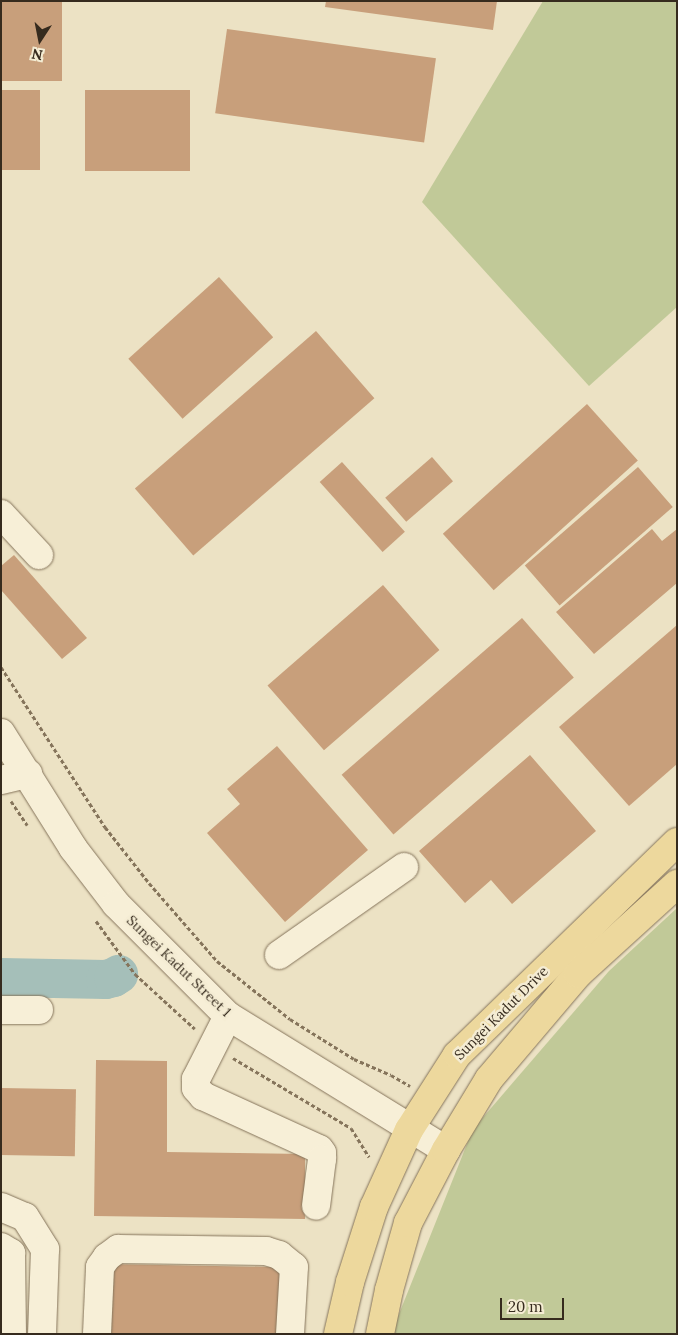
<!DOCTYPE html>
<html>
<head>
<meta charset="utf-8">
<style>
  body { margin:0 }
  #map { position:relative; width:678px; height:1335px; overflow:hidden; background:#ece2c4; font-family:Lora,serif }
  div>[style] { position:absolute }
  .green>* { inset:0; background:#c1c998 }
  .river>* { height:39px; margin:-19.5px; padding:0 19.5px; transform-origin:19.5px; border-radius:19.5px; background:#a5bfb9 }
  .building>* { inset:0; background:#c89f7b; transform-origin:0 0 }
  .path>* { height:3px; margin-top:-1.5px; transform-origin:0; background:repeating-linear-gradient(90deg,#85745b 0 4px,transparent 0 6.5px) }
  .roads { filter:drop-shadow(0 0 1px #85745b) drop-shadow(0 0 1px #85745b) }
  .minor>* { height:28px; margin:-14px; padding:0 14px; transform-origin:14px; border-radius:14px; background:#f7efd7 }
  .major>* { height:28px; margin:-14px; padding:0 14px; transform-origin:14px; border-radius:14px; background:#edd89d }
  span { translate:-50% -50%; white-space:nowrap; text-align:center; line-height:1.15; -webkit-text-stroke:5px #f4ecd3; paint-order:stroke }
  .street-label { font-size:14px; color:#362b1e }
  .frame { position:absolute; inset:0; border:2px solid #362b1e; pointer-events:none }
  .north { position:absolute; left:15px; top:15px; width:50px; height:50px; -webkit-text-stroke:4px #f4ecd3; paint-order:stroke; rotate:191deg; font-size:14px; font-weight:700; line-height:20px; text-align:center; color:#362b1e }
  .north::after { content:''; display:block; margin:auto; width:18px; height:22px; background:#362b1e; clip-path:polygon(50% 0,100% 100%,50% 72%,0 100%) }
  .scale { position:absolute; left:500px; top:1298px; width:64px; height:22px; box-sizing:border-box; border:2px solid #362b1e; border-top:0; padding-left:6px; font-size:15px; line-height:18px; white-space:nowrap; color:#362b1e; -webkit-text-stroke:4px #f4ecd3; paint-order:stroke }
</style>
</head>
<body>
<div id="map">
  <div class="green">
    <i style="clip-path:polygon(543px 1px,677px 1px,677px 307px,589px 386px,422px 202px)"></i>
    <i style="clip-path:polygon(677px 908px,677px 1334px,391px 1334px,473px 1129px,609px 971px)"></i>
  </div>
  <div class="river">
    <i style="left:1px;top:977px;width:104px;rotate:1.1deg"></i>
    <i style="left:105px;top:979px;width:8px;rotate:-14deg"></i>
    <i style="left:113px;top:977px;width:6px;rotate:-31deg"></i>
  </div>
  <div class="building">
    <i style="left:1px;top:1px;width:61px;height:80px"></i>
    <i style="clip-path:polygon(326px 1px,497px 1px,493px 30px,325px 7px)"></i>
    <i style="left:227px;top:29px;width:211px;height:85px;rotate:8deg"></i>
    <i style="left:1px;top:90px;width:39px;height:80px"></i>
    <i style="left:85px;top:90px;width:105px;height:81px"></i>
    <i style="left:219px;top:277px;width:81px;height:122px;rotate:48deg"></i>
    <i style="left:316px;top:331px;width:89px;height:240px;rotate:49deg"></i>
    <i style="left:587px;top:404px;width:76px;height:194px;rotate:48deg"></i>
    <i style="left:432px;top:457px;width:32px;height:62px;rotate:49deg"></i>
    <i style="left:342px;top:462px;width:94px;height:30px;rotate:48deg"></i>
    <i style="left:638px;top:467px;width:53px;height:150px;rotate:49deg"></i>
    <i style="clip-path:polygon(652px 529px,662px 541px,677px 529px,677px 583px,594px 654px,556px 612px)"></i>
    <i style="clip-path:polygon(14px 555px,87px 638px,62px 659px,1px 590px,1px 566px)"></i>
    <i style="left:383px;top:585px;width:86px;height:153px;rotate:49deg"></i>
    <i style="left:522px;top:618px;width:79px;height:239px;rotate:49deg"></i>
    <i style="clip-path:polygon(677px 625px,677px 764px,629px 806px,559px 727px)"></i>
    <i style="clip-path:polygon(277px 746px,368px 850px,285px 922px,207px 833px,240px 804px,227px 789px)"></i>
    <i style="clip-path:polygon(530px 755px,596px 831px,512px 904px,491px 880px,465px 903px,419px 851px)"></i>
    <i style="clip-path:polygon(96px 1060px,167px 1061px,167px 1152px,305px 1154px,305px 1219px,94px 1216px)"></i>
    <i style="left:1px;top:1088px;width:75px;height:67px;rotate:1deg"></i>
    <i style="left:105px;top:1264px;width:181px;height:70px;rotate:1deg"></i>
  </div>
  <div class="path">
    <i style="left:1px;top:667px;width:191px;rotate:57deg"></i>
    <i style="left:105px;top:827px;width:71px;rotate:51.8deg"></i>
    <i style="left:149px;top:883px;width:103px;rotate:48.9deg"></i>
    <i style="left:217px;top:961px;width:93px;rotate:38.5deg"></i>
    <i style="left:290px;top:1019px;width:75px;rotate:32deg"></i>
    <i style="left:354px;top:1059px;width:40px;rotate:23.4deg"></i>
    <i style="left:391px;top:1075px;width:22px;rotate:30deg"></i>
    <i style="left:11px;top:801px;width:29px;rotate:56deg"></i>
    <i style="left:96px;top:921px;width:66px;rotate:53.7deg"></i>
    <i style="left:135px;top:974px;width:81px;rotate:42.5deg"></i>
    <i style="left:233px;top:1058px;width:137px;rotate:30.7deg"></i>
    <i style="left:351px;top:1128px;width:34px;rotate:58deg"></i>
  </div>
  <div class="roads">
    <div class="minor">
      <i style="left:1px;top:514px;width:56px;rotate:47.2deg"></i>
      <i style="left:1px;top:733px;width:136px;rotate:57.9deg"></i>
      <i style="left:73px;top:848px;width:71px;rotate:52.5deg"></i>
      <i style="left:116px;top:904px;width:158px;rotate:45deg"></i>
      <i style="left:228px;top:1016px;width:256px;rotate:31.6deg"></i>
      <i style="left:1px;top:780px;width:28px;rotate:-13deg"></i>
      <i style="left:279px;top:955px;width:153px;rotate:-35.1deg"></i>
      <i style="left:1px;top:1010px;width:38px"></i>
      <i style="left:228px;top:1016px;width:71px;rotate:116.9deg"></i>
      <i style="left:196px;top:1079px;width:9px;rotate:90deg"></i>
      <i style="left:196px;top:1088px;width:11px;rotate:49deg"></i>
      <i style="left:203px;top:1096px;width:128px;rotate:24.6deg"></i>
      <i style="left:319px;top:1149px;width:5px;rotate:53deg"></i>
      <i style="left:322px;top:1153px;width:6px;rotate:90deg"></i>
      <i style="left:322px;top:1159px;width:47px;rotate:97.3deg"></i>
      <i style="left:1px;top:1207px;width:26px;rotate:23deg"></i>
      <i style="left:25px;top:1217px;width:38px;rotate:58deg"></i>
      <i style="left:45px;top:1249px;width:85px;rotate:92deg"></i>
      <i style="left:1px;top:1247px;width:12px;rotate:31deg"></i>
      <i style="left:11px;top:1253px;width:81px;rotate:89.3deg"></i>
      <i style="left:97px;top:1334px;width:67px;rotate:-87.4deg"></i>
      <i style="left:100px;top:1267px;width:12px;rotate:-55deg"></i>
      <i style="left:107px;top:1257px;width:14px;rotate:-36deg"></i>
      <i style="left:118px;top:1249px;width:148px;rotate:0.8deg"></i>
      <i style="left:266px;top:1251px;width:14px;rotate:17deg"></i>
      <i style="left:279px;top:1255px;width:19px;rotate:39deg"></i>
      <i style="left:294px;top:1267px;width:67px;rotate:93.4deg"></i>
    </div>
    <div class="major">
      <i style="left:338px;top:1334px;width:53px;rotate:-77deg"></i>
      <i style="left:350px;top:1282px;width:79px;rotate:-72.3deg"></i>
      <i style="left:374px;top:1207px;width:85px;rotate:-65.6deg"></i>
      <i style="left:409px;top:1130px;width:89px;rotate:-57.4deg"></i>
      <i style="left:457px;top:1055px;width:306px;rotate:-44.1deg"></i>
      <i style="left:380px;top:1334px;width:45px;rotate:-78.4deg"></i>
      <i style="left:389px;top:1290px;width:70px;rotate:-74.2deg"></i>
      <i style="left:408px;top:1223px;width:82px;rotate:-62.5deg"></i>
      <i style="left:446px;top:1150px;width:83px;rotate:-58.8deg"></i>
      <i style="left:489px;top:1079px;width:138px;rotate:-49.7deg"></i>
      <i style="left:578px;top:974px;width:134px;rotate:-42.3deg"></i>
    </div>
  </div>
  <div class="street-label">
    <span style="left:179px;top:966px;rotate:44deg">Sungei Kadut Street 1</span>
    <span style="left:501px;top:1013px;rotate:-45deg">Sungei Kadut Drive</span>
  </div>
  <div class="frame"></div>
  <div class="north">N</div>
  <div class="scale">20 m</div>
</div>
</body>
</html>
